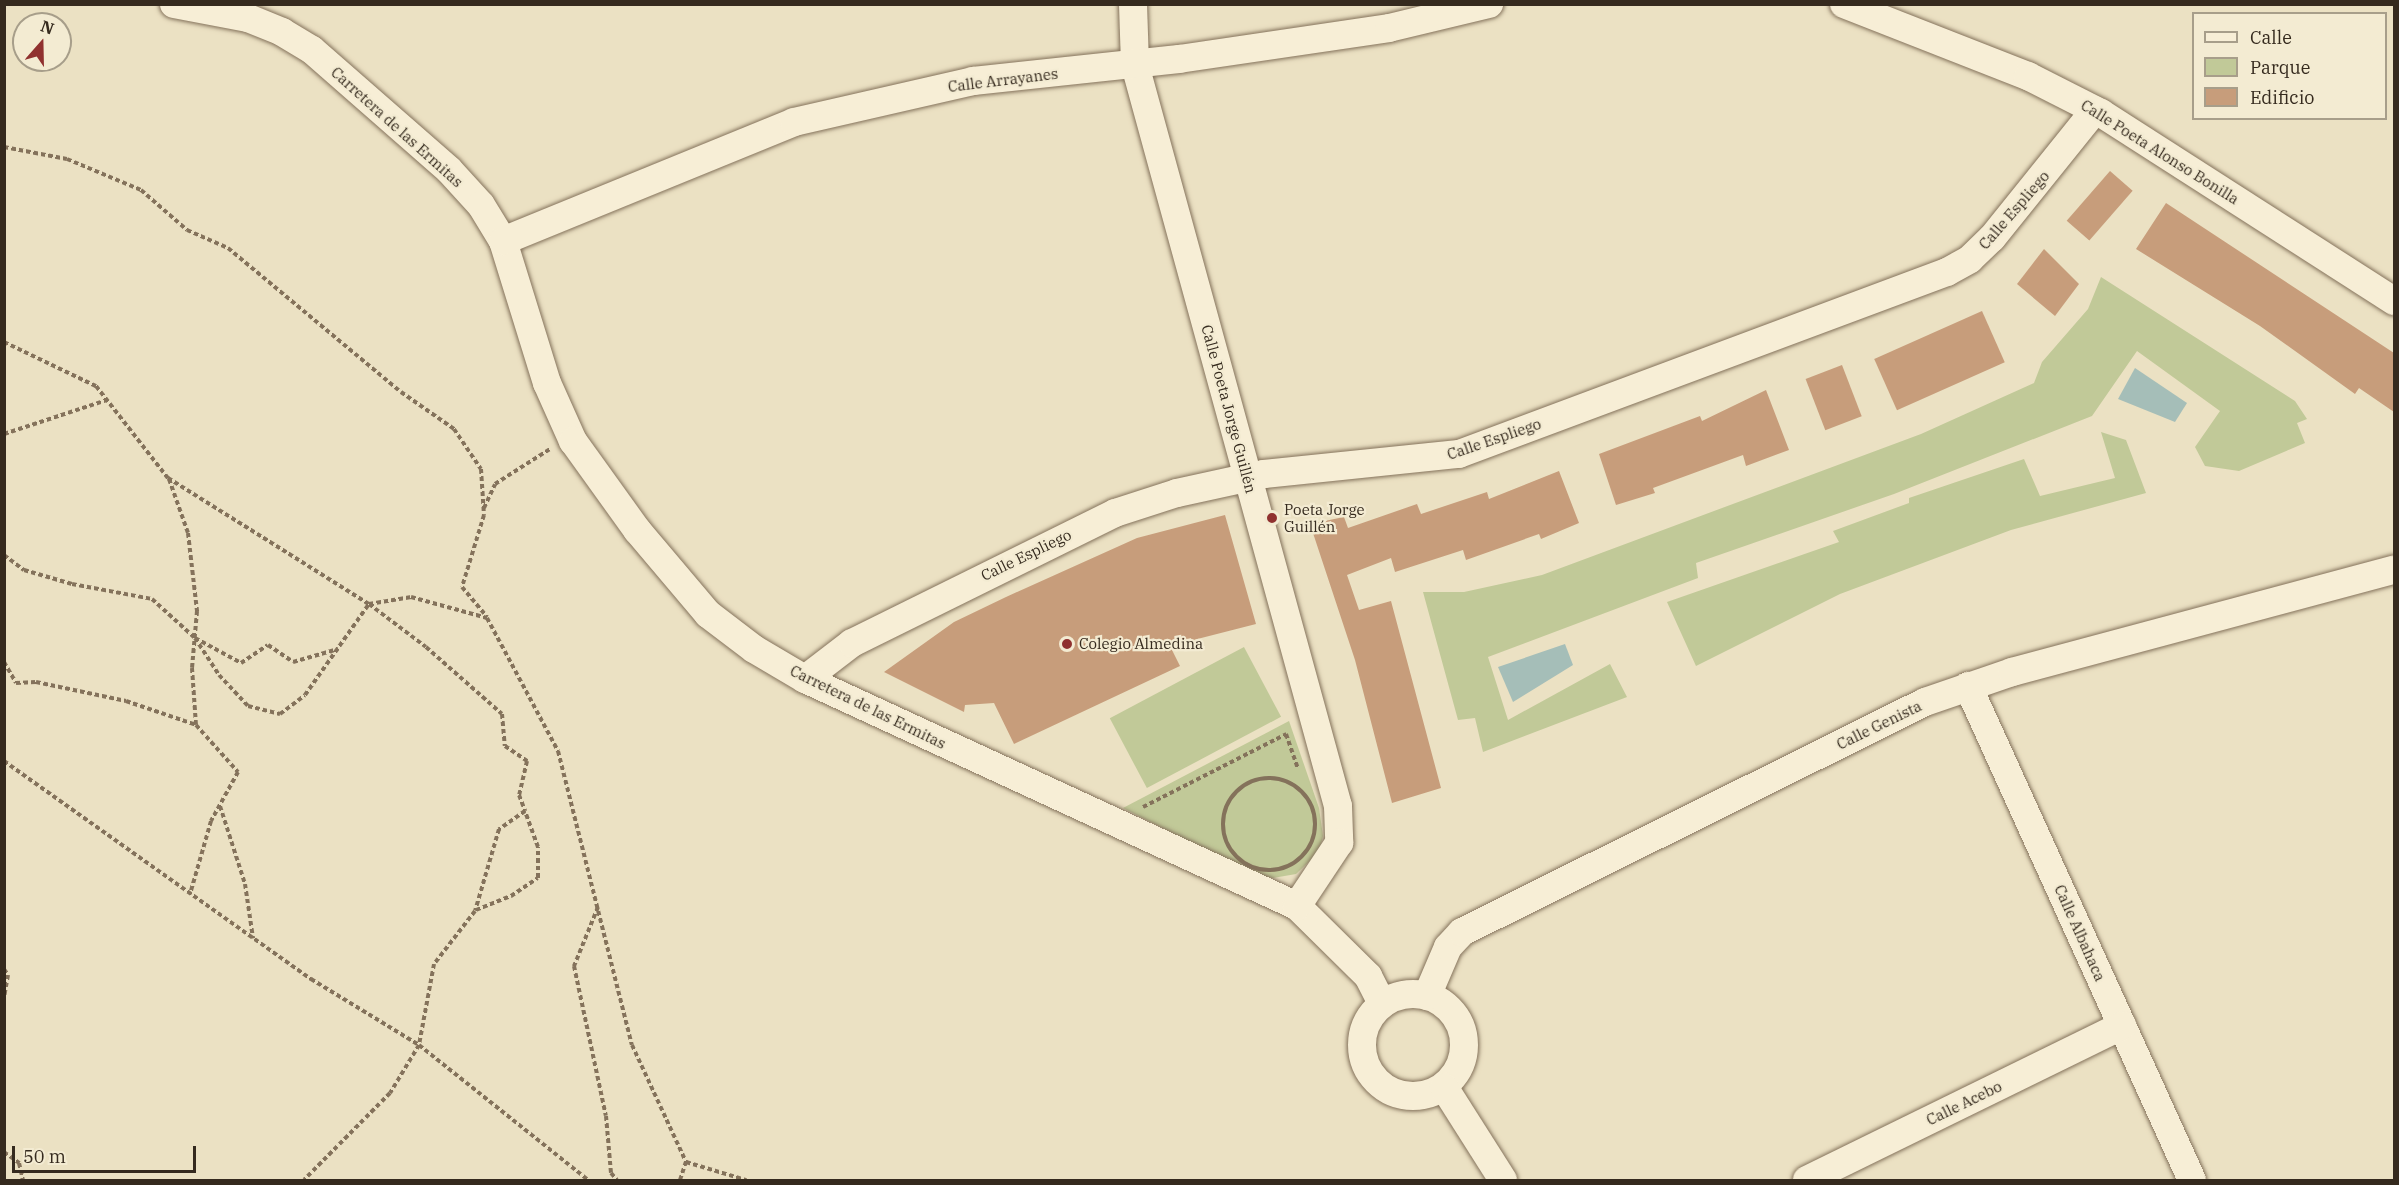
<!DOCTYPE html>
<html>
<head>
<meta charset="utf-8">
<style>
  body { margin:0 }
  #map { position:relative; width:2399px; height:1185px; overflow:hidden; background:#ebe1c3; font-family:"IBM Plex Serif",serif }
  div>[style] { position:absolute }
  .green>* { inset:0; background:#c1c998; transform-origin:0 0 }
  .water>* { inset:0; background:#a5beb8 }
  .building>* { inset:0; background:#c79d7b; transform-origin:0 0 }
  .path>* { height:4px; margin-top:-2px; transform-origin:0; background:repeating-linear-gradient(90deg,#84725b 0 4.5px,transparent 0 7.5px) }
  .path>.ring { margin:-2px; padding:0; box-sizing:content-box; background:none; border:4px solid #84725b; border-radius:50% }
  .roads { filter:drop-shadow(0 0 2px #84725b) drop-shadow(0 0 2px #84725b) }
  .minor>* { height:28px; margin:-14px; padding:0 14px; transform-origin:14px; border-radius:14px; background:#f7eed6 }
  .minor>.ring { margin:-14px; padding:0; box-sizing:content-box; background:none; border:28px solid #f7eed6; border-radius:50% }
  .dots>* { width:16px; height:16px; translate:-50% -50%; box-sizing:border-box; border:3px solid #f3ebd2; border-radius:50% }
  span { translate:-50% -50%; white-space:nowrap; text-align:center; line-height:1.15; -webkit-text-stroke:4.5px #f3ebd2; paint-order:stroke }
  .street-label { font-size:15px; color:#352a1e }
  .poi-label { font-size:15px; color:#352a1e }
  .left { translate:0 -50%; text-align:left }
  .frame { position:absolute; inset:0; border:6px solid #352a1e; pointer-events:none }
  .legend { position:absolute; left:2192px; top:12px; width:195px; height:108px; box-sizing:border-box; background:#f3ebd2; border:2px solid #a79e8a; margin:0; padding:8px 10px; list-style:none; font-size:18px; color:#352a1e }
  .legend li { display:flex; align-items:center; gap:12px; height:30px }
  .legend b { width:30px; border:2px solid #a79e8a }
  .north { position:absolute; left:12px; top:12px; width:60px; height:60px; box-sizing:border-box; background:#f3ebd2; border:2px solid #a79e8a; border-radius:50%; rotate:20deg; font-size:16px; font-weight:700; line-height:24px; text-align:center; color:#352a1e }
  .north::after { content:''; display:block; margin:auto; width:21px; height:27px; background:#90312f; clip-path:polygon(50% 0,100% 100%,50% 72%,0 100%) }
  .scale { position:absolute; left:12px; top:1146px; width:184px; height:27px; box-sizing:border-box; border:3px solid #352a1e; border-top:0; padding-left:8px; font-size:18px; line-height:21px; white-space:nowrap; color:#352a1e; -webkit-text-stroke:4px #f3ebd2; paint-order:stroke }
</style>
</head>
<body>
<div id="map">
  <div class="green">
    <i style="clip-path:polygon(2101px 277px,2295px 401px,2307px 419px,2297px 423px,2305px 443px,2239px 471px,2205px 466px,2195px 447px,2220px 411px,2137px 351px,2092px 416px,1894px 494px,1696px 563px,1698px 578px,1488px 657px,1508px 720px,1610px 664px,1627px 697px,1483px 752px,1475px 718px,1458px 720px,1423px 592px,1464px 592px,1542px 575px,1921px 434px,2034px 383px,2042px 362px,2088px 309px)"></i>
    <i style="clip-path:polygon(2101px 432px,2126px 440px,2146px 493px,2011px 530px,1840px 594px,1696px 666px,1667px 602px,1839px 542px,1833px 531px,1909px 503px,1909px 498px,2024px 459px,2040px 496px,2115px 478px)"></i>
    <i style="left:1244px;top:647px;width:79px;height:152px;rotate:62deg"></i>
    <i style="clip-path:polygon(1289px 721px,1319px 808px,1323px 836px,1319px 852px,1296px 874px,1273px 878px,1255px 875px,1123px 808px)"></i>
  </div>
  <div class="water">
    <i style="clip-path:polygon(2135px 368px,2187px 403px,2175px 422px,2118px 399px)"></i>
    <i style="clip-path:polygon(1565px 644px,1573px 665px,1513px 702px,1498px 667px)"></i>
  </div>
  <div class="building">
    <i style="left:2110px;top:171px;width:30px;height:66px;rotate:41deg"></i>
    <i style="clip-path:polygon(2166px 203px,2394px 353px,2394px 412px,2359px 388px,2355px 394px,2260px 326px,2136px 249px)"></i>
    <i style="clip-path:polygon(2044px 249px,2079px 284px,2055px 316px,2017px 284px)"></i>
    <i style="left:1982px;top:311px;width:56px;height:118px;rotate:66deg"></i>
    <i style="left:1842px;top:365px;width:55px;height:39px;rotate:69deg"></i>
    <i style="clip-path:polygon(1766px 390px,1789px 450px,1746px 466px,1743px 455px,1653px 488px,1655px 493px,1616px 505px,1599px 454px,1700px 416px,1702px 421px)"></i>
    <i style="clip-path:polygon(1559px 471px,1579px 523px,1541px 539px,1539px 534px,1466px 560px,1463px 550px,1395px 572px,1391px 558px,1347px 575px,1359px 610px,1391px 601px,1441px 788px,1392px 803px,1355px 660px,1310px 524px,1344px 517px,1348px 528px,1417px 504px,1421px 514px,1487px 492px,1489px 499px)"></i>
    <i style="clip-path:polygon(1225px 515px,1256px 624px,1170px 646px,1180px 666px,1014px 744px,994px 703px,965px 705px,964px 712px,884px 672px,954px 622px,1006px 597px,1137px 538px)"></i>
  </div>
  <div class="path">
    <i style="left:4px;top:147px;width:64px;rotate:10.8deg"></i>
    <i style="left:67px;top:159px;width:80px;rotate:22.7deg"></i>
    <i style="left:141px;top:190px;width:61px;rotate:41deg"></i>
    <i style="left:187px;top:230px;width:45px;rotate:23.7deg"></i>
    <i style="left:228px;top:248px;width:225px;rotate:39.8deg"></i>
    <i style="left:401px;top:392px;width:65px;rotate:34.9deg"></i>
    <i style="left:454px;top:429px;width:48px;rotate:56deg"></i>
    <i style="left:481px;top:469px;width:46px;rotate:86.3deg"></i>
    <i style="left:484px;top:515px;width:75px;rotate:107deg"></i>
    <i style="left:462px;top:587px;width:39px;rotate:50deg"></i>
    <i style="left:4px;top:342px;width:102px;rotate:25.6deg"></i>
    <i style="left:96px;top:386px;width:117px;rotate:52deg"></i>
    <i style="left:168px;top:478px;width:237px;rotate:32.1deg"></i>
    <i style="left:369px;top:604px;width:43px;rotate:-9.5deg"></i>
    <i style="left:411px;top:597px;width:79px;rotate:15.4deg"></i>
    <i style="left:487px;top:618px;width:151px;rotate:61.9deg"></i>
    <i style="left:558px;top:751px;width:303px;rotate:75.9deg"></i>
    <i style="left:632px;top:1045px;width:129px;rotate:65.2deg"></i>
    <i style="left:686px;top:1162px;width:63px;rotate:16.7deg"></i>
    <i style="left:4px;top:434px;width:108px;rotate:-18.3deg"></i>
    <i style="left:169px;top:479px;width:57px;rotate:70.6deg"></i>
    <i style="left:188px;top:533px;width:79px;rotate:83.4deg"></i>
    <i style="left:197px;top:611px;width:57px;rotate:95deg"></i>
    <i style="left:192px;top:668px;width:57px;rotate:86deg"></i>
    <i style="left:196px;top:725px;width:63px;rotate:48.2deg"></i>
    <i style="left:238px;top:772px;width:56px;rotate:118.9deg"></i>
    <i style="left:211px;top:821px;width:76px;rotate:106deg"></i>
    <i style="left:484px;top:508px;width:26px;rotate:-65deg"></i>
    <i style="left:495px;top:484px;width:65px;rotate:-32.5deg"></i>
    <i style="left:4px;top:555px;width:25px;rotate:37deg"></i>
    <i style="left:24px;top:570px;width:50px;rotate:16.3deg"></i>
    <i style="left:72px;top:584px;width:81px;rotate:10.6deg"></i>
    <i style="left:152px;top:599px;width:58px;rotate:42.2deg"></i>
    <i style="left:195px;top:638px;width:52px;rotate:28.5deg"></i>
    <i style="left:241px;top:663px;width:32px;rotate:-34deg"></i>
    <i style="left:268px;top:645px;width:30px;rotate:34deg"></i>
    <i style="left:293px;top:662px;width:47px;rotate:-16.1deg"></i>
    <i style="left:195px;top:638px;width:44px;rotate:57deg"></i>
    <i style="left:219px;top:675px;width:42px;rotate:46.9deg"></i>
    <i style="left:248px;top:706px;width:33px;rotate:14deg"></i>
    <i style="left:280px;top:714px;width:31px;rotate:-37deg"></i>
    <i style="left:305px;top:695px;width:111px;rotate:-54.9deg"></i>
    <i style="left:369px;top:604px;width:71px;rotate:37deg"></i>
    <i style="left:426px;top:647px;width:101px;rotate:41.4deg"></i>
    <i style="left:502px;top:714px;width:32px;rotate:85deg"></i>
    <i style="left:505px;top:746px;width:27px;rotate:34deg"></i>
    <i style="left:527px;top:761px;width:35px;rotate:103deg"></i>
    <i style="left:519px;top:795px;width:17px;rotate:69deg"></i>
    <i style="left:525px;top:811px;width:32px;rotate:145deg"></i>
    <i style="left:499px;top:829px;width:85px;rotate:106.3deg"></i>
    <i style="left:475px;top:911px;width:67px;rotate:127.7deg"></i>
    <i style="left:434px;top:964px;width:82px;rotate:100.5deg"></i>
    <i style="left:419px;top:1045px;width:56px;rotate:121.1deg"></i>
    <i style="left:390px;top:1093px;width:122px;rotate:134.7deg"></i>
    <i style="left:4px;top:662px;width:24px;rotate:60deg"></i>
    <i style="left:16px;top:683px;width:20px;rotate:-3deg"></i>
    <i style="left:36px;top:682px;width:92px;rotate:11.9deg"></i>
    <i style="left:126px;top:701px;width:74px;rotate:18.9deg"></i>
    <i style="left:4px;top:761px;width:377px;rotate:35.4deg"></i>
    <i style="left:311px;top:979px;width:127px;rotate:31.4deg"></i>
    <i style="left:419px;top:1045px;width:216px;rotate:38.6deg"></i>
    <i class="ring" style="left:1223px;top:778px;width:88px;height:88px"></i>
    <i style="left:220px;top:806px;width:82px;rotate:72.2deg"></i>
    <i style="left:245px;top:884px;width:55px;rotate:81.6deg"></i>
    <i style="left:1143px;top:807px;width:161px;rotate:-27deg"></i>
    <i style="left:1286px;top:734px;width:37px;rotate:71deg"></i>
    <i style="left:598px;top:907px;width:64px;rotate:112.1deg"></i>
    <i style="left:574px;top:966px;width:153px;rotate:78deg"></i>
    <i style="left:606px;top:1116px;width:57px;rotate:85deg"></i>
    <i style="left:611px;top:1173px;width:9px;rotate:49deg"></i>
    <i style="left:476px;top:910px;width:38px;rotate:-22deg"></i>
    <i style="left:511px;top:896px;width:32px;rotate:-34deg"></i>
    <i style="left:538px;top:878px;width:31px;rotate:-90deg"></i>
    <i style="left:538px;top:847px;width:38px;rotate:-110deg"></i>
    <i style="left:4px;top:969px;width:7px;rotate:56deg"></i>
    <i style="left:8px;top:975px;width:22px;rotate:100deg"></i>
    <i style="left:4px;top:1152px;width:19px;rotate:36deg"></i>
    <i style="left:19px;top:1163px;width:17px;rotate:77deg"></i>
    <i style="left:680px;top:1180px;width:19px;rotate:-72deg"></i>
  </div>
  <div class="roads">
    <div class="minor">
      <i style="left:174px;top:4px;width:75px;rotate:10.7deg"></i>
      <i style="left:248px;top:18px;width:37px;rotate:22deg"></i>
      <i style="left:282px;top:32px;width:35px;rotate:31deg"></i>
      <i style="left:312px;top:50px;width:182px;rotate:41.2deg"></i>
      <i style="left:449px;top:170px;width:47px;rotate:47.6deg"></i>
      <i style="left:481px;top:205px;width:42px;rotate:58.6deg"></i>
      <i style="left:503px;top:241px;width:149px;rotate:72.8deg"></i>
      <i style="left:547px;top:383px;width:64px;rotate:65.9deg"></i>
      <i style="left:573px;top:441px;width:110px;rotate:54.3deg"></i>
      <i style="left:637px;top:530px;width:110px;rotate:49.8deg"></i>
      <i style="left:708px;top:614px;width:58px;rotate:37.3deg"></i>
      <i style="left:754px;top:649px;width:59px;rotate:30.5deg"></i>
      <i style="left:805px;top:679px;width:542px;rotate:24.77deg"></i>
      <i style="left:1297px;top:906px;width:100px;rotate:44.6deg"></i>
      <i style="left:1368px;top:976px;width:31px;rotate:63deg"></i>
      <i style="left:1133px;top:4px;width:61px;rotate:88.1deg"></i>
      <i style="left:1135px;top:65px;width:768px;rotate:74.68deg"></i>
      <i style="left:1338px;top:806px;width:37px;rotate:88deg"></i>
      <i style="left:1339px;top:843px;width:76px;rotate:123.7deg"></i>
      <i style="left:1844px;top:4px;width:198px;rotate:21.4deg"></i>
      <i style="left:2028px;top:76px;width:82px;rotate:26.9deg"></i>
      <i style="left:2101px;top:113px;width:348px;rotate:32.7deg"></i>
      <i style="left:503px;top:241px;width:314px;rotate:-22.2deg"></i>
      <i style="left:794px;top:122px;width:184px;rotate:-12.9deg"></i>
      <i style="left:973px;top:81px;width:207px;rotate:-6.1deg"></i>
      <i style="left:1179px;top:59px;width:212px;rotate:-8.4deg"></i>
      <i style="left:1389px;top:28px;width:103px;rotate:-13.5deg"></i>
      <i style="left:805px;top:679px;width:59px;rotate:-37.5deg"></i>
      <i style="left:852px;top:643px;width:293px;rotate:-26.3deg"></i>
      <i style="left:1115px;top:513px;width:65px;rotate:-17.9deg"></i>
      <i style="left:1177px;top:493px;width:89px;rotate:-12.3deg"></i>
      <i style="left:1264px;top:474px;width:196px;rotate:-5.9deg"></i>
      <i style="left:1459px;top:454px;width:521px;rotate:-20.45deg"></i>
      <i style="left:1947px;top:272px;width:26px;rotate:-29deg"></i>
      <i style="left:1970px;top:259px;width:30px;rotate:-44deg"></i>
      <i style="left:1992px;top:238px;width:164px;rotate:-51.2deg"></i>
      <i style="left:1968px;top:686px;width:542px;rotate:65.61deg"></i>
      <i class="ring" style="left:1362px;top:994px;width:74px;height:74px"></i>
      <i style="left:1427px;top:996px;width:53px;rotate:-66.8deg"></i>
      <i style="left:1448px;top:947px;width:21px;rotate:-47deg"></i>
      <i style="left:1462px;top:932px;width:517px;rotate:-26.42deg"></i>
      <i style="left:1925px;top:702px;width:92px;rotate:-19deg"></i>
      <i style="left:2012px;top:672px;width:395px;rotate:-15deg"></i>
      <i style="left:1444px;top:1087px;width:110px;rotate:57.6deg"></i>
      <i style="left:1807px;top:1180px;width:351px;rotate:-26.1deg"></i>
    </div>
  </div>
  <div class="dots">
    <i style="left:1272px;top:518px;background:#90312f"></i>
    <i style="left:1067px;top:644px;background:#90312f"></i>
  </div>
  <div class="street-label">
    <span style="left:1003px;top:80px;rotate:-7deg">Calle Arrayanes</span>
    <span style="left:397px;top:127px;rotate:42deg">Carretera de las Ermitas</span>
    <span style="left:2160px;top:152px;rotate:32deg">Calle Poeta Alonso Bonilla</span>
    <span style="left:2014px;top:210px;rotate:-49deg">Calle Espliego</span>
    <span style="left:1229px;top:409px;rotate:75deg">Calle Poeta Jorge Guillén</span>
    <span style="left:1494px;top:439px;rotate:-19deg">Calle Espliego</span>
    <span style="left:1026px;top:555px;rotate:-26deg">Calle Espliego</span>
    <span style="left:868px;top:707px;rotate:26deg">Carretera de las Ermitas</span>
    <span style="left:1879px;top:725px;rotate:-26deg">Calle Genista</span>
    <span style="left:2080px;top:933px;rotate:66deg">Calle Albahaca</span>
    <span style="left:1964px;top:1103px;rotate:-26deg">Calle Acebo</span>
  </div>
  <div class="poi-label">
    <span class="left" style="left:1284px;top:518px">Poeta Jorge<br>Guillén</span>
    <span class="left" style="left:1079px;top:644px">Colegio Almedina</span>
  </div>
  <div class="frame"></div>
  <ul class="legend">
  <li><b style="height:8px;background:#f7eed6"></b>Calle</li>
  <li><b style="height:16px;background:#c1c998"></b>Parque</li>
  <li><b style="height:16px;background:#c79d7b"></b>Edificio</li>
  </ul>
  <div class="north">N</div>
  <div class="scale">50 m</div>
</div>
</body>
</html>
